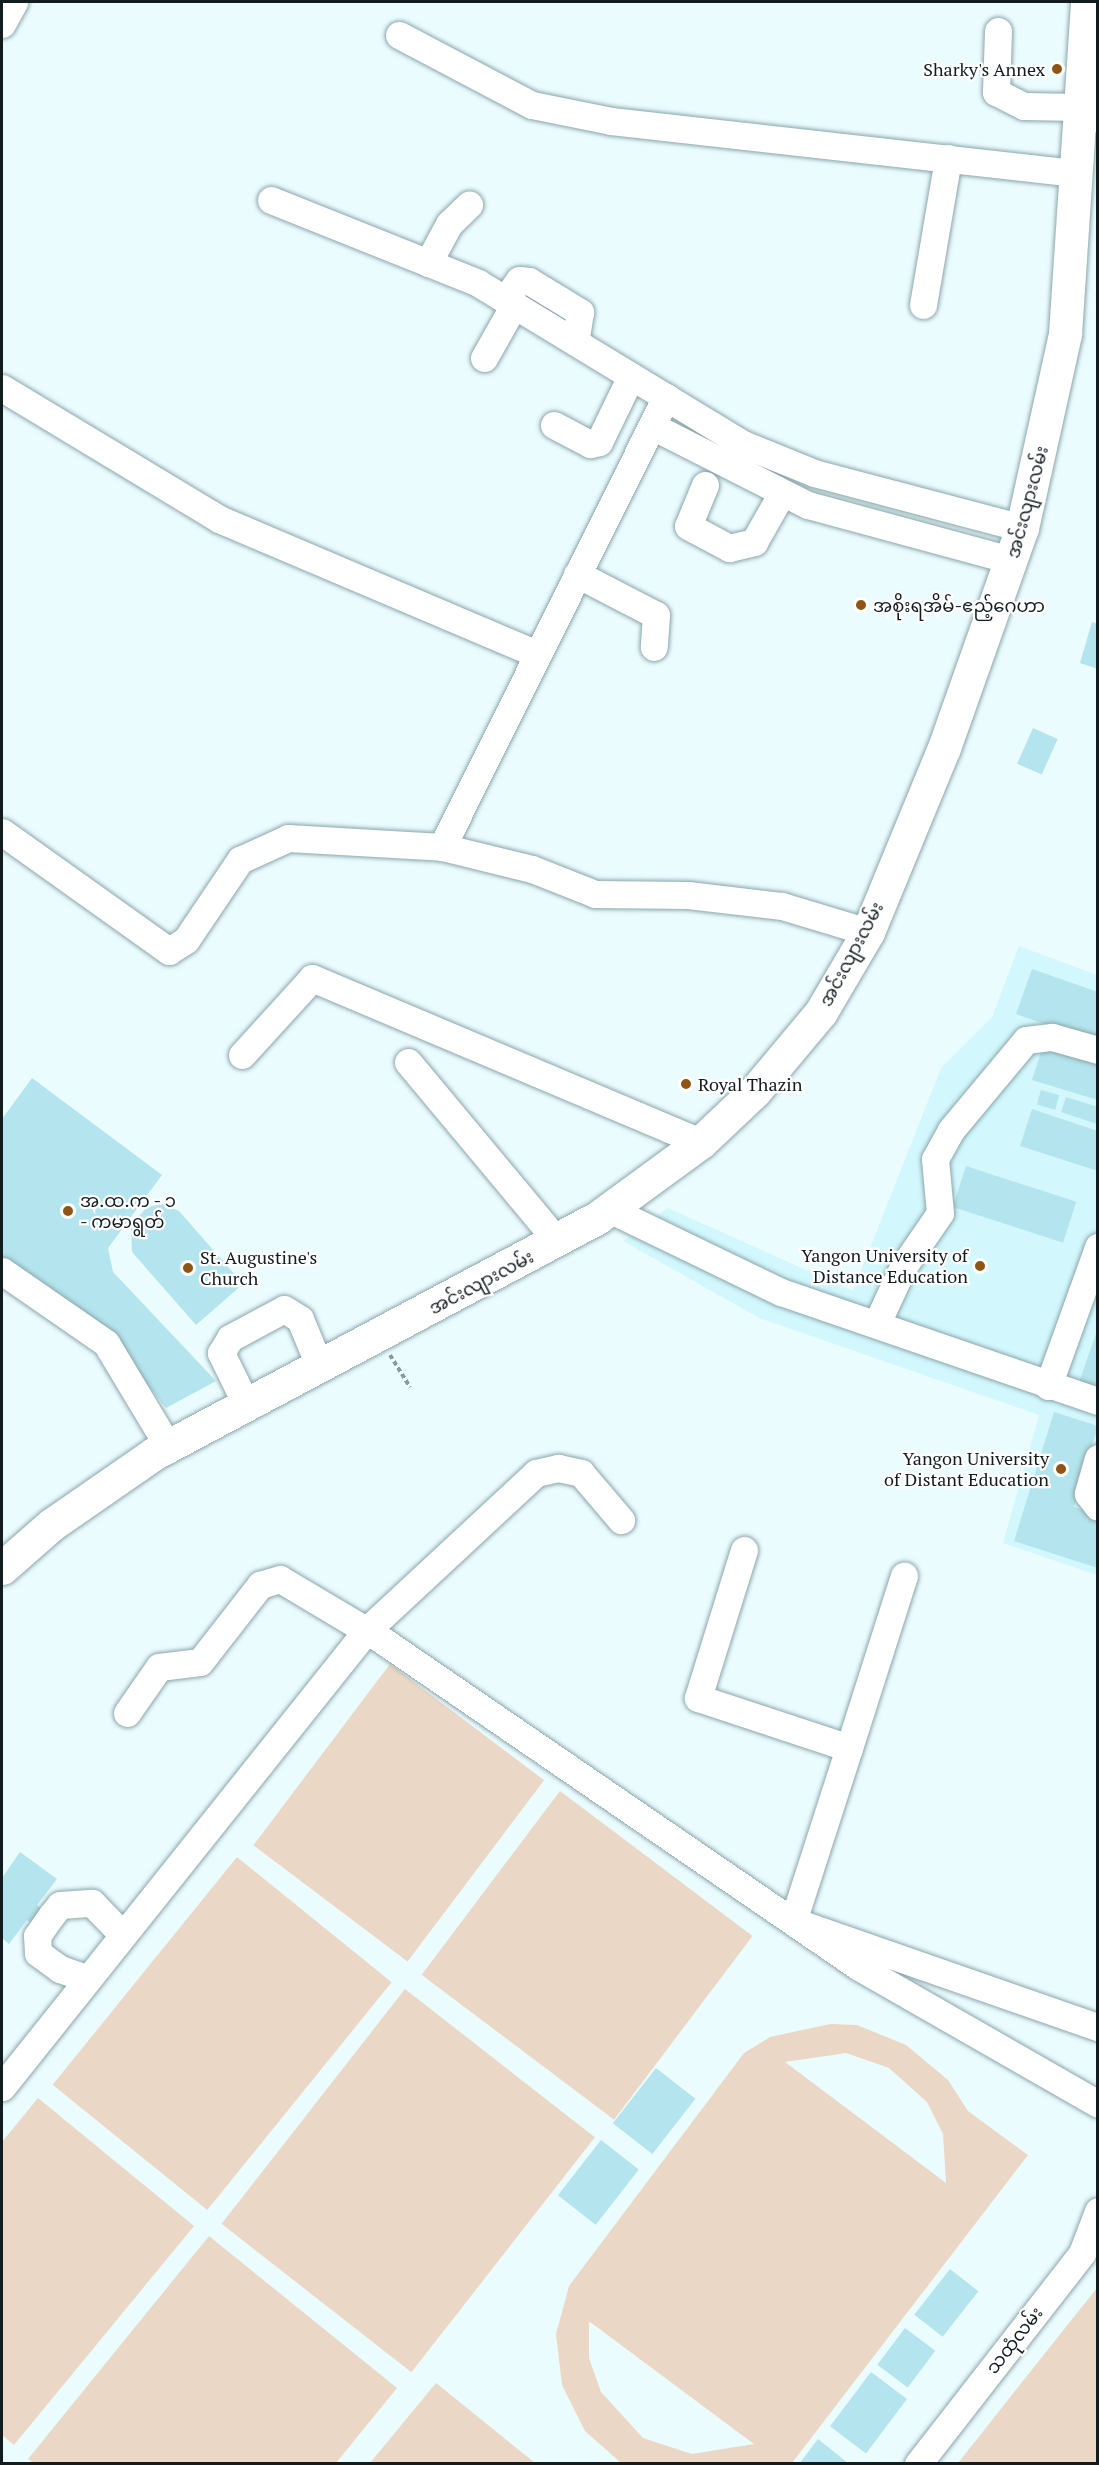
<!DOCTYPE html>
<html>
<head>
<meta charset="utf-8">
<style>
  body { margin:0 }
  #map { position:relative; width:1099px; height:2465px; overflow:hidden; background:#ebfcff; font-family:"PT Serif","Noto Sans Myanmar",serif }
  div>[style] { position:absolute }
  .built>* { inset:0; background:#d2f8fe }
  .green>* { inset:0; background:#ebd7c6; transform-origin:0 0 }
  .building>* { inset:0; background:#b4e4ed; transform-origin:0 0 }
  .path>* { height:4px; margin-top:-2px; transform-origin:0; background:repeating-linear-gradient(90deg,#8b999c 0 4.5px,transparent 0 7.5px) }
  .roads { filter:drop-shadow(0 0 2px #8ba6aa) drop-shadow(0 0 2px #8ba6aa) }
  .minor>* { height:27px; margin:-13.5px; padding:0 13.5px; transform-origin:13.5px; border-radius:13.5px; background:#fff }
  .major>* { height:33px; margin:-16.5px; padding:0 16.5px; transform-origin:16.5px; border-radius:16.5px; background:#fff }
  .dots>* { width:16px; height:16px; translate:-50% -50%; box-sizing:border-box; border:3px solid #fff; border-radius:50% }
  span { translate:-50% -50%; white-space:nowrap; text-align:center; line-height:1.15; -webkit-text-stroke:4.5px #fff; paint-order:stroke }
  .poi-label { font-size:18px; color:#121c1e }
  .right { translate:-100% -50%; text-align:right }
  .left { translate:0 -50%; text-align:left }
  .street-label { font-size:18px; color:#121c1e }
  .frame { position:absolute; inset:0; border:3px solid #121c1e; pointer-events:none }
</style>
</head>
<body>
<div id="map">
  <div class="built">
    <i style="clip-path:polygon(1019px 946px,1097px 975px,1097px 1575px,1003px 1543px,1039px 1415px,759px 1318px,623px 1241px,668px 1208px,853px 1291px,941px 1068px,992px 1017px)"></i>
  </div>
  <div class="green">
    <i style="left:390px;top:1664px;width:193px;height:227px;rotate:37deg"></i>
    <i style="left:560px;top:1791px;width:241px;height:230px;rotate:37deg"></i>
    <i style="left:237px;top:1857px;width:199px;height:293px;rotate:39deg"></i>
    <i style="left:405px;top:1989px;width:241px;height:298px;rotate:38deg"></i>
    <i style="clip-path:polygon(evenodd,830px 2024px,857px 2025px,906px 2045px,948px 2080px,968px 2111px,1028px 2155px,792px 2463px,621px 2463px,585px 2431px,562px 2385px,556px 2334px,569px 2286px,744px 2053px,770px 2037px,830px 2024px,846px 2053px,889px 2068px,927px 2102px,943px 2134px,946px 2183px,785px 2062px,846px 2053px,830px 2024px,589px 2322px,590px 2322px,754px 2444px,692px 2454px,643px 2438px,601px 2392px,589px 2358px,589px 2322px)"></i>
    <i style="clip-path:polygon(38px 2098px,194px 2226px,14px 2445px,2px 2435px,2px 2142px)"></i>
    <i style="clip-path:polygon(209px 2236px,397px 2388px,336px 2463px,34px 2463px,28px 2459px)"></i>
    <i style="clip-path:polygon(1097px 2288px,1097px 2463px,958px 2463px,1065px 2328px)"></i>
    <i style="clip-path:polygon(436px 2383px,535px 2463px,370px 2463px)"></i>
  </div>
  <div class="building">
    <i style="clip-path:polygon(1092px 622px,1098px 624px,1098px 669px,1080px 663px)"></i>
    <i style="left:1033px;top:728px;width:27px;height:39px;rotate:24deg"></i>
    <i style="clip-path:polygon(1032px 969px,1098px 992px,1098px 1043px,1016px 1014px)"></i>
    <i style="clip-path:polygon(1045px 1039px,1098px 1056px,1098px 1100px,1032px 1080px)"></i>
    <i style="clip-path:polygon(32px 1078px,162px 1175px,108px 1248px,113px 1272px,216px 1381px,166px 1408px,110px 1338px,2px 1258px,2px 1119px)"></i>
    <i style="left:1041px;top:1090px;width:19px;height:15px;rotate:16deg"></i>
    <i style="clip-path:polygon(1066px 1097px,1098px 1107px,1097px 1124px,1061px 1112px)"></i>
    <i style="clip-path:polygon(1032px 1109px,1098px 1131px,1098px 1171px,1020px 1146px)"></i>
    <i style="left:966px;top:1166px;width:116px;height:43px;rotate:18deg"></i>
    <i style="clip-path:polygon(163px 1204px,179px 1211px,243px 1284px,196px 1325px,132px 1252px,131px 1225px,147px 1207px)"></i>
    <i style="clip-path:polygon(1098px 1328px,1098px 1395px,1077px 1388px)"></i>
    <i style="clip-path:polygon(1054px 1412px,1098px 1426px,1074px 1507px,1098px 1514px,1098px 1568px,1014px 1541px)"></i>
    <i style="clip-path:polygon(20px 1852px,57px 1879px,37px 1905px,49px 1914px,38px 1928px,27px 1920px,9px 1944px,2px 1938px,2px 1878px)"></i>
    <i style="left:656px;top:2068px;width:50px;height:70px;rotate:38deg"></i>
    <i style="left:601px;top:2140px;width:48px;height:70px;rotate:38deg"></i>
    <i style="left:950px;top:2269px;width:36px;height:58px;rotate:38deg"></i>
    <i style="left:905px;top:2328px;width:38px;height:46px;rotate:37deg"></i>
    <i style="left:871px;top:2372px;width:45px;height:68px;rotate:37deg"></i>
    <i style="clip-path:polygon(818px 2439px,849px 2464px,799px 2464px)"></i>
  </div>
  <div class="path">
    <i style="left:390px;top:1355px;width:38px;rotate:58deg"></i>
  </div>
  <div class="roads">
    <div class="minor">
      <i style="left:2px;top:24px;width:25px;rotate:-61deg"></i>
      <i style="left:998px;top:31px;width:61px;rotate:91.9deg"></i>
      <i style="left:996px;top:92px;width:31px;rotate:27deg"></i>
      <i style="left:1024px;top:106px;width:55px;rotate:1deg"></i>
      <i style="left:1079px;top:107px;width:22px;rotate:32deg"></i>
      <i style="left:399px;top:35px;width:150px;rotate:27.8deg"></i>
      <i style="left:532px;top:105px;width:81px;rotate:11.4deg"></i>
      <i style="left:611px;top:121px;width:470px;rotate:6.4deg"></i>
      <i style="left:271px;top:200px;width:223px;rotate:21.8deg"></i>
      <i style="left:478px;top:283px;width:310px;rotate:31.3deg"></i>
      <i style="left:743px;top:444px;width:77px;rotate:22.2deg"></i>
      <i style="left:814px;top:473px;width:215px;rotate:14.8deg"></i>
      <i style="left:428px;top:263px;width:44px;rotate:-61.7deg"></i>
      <i style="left:449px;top:224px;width:28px;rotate:-44deg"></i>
      <i style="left:505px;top:300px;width:24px;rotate:-55deg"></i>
      <i style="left:519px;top:280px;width:10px;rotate:6deg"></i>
      <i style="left:529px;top:281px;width:60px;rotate:31.3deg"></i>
      <i style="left:580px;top:312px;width:30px;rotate:99deg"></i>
      <i style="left:923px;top:305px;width:149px;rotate:-80.3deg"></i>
      <i style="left:484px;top:358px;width:61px;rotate:-60.5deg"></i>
      <i style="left:2px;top:388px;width:253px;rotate:31.1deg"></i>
      <i style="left:219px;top:519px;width:345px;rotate:23deg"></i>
      <i style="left:554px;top:425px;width:41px;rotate:27.8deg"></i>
      <i style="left:590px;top:444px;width:9px;rotate:-13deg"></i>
      <i style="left:599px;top:442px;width:73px;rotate:-64.1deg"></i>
      <i style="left:652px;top:426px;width:175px;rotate:26.9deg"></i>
      <i style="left:808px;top:505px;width:210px;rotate:15.2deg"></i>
      <i style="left:705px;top:485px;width:44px;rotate:112.5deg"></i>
      <i style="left:688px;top:526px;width:47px;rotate:28.2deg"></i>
      <i style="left:729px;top:548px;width:26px;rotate:-13deg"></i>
      <i style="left:754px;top:542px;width:56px;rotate:-60.3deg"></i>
      <i style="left:577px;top:574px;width:89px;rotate:27.4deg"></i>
      <i style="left:656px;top:615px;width:32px;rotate:94deg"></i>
      <i style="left:2px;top:832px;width:205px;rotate:35.5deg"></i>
      <i style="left:169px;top:951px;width:20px;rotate:-33deg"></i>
      <i style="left:186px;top:940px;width:97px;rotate:-56deg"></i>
      <i style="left:240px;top:860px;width:53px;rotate:-24.6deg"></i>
      <i style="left:288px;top:838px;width:154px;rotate:3.3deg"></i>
      <i style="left:442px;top:847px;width:93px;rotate:13.7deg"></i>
      <i style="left:532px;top:869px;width:68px;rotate:21.6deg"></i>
      <i style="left:595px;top:894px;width:93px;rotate:0.6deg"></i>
      <i style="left:688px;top:895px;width:95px;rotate:6.7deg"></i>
      <i style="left:782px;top:906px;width:90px;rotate:16.8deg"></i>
      <i style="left:442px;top:847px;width:503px;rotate:-63.54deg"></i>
      <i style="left:242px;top:1055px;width:104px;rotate:-47.7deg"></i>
      <i style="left:312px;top:978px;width:422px;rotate:22.9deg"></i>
      <i style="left:408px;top:1062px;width:233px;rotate:50.2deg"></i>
      <i style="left:609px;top:1209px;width:191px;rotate:25.8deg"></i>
      <i style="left:781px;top:1292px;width:335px;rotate:19deg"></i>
      <i style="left:2px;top:1271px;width:126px;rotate:34.7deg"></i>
      <i style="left:106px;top:1343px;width:120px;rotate:59deg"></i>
      <i style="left:877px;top:1323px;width:62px;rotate:-65.1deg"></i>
      <i style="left:903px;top:1267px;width:65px;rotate:-55.6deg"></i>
      <i style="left:940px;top:1213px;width:54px;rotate:-95.3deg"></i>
      <i style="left:935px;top:1159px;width:33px;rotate:-61deg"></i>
      <i style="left:951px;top:1130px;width:117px;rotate:-50.2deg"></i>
      <i style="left:1026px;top:1040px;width:26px;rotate:-7deg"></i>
      <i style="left:1052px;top:1037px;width:48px;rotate:15.8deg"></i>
      <i style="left:1048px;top:1386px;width:148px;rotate:-70.2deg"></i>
      <i style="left:246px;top:1404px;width:57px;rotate:-116.1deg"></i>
      <i style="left:221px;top:1353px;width:17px;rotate:-59deg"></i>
      <i style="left:230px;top:1338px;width:61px;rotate:-28.2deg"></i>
      <i style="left:284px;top:1309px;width:19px;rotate:32deg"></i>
      <i style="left:300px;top:1319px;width:50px;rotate:67.6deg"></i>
      <i style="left:1098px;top:1458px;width:37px;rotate:106deg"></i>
      <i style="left:1088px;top:1494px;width:16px;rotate:52deg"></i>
      <i style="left:744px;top:1550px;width:155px;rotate:107.3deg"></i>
      <i style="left:698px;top:1698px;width:159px;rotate:18.3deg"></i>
      <i style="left:849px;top:1748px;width:182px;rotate:107.9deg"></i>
      <i style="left:793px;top:1921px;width:323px;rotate:19.2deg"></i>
      <i style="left:127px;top:1713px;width:56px;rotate:-55.2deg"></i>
      <i style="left:159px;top:1667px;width:41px;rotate:-7deg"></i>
      <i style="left:200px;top:1662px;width:98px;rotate:-52.1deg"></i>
      <i style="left:260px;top:1585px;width:21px;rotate:-17deg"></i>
      <i style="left:280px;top:1579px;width:115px;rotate:30.8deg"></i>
      <i style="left:379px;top:1638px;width:582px;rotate:34.43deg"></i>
      <i style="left:859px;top:1967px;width:275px;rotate:29.8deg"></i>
      <i style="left:849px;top:1748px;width:181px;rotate:-72.3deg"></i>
      <i style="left:86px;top:1978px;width:28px;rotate:-161deg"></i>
      <i style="left:60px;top:1969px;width:27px;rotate:-144deg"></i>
      <i style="left:38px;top:1953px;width:17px;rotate:-93deg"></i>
      <i style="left:37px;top:1936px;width:24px;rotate:-55deg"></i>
      <i style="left:51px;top:1916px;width:14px;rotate:-51deg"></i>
      <i style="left:60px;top:1905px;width:32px;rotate:-4deg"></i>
      <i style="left:92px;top:1903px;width:43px;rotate:45.9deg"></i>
      <i style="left:2px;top:2087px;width:583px;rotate:-51.4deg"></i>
      <i style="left:366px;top:1631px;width:232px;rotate:-42.9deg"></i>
      <i style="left:536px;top:1473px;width:23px;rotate:-13deg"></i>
      <i style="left:558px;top:1468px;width:24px;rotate:12deg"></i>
      <i style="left:581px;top:1473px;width:62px;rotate:49.6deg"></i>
      <i style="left:918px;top:2464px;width:267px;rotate:-52.1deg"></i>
      <i style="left:1082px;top:2253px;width:45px;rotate:-69.1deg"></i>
    </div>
    <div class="major">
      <i style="left:2px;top:1568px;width:65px;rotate:-41.3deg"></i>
      <i style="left:51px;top:1525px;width:126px;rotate:-34.7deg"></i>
      <i style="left:155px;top:1453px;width:501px;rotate:-28deg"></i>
      <i style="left:597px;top:1218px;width:129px;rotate:-36.2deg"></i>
      <i style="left:701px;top:1142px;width:74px;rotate:-43.4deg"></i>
      <i style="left:755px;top:1091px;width:103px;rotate:-50.1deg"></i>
      <i style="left:821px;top:1012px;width:93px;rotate:-59.6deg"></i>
      <i style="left:868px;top:932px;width:199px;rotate:-67.6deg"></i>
      <i style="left:944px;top:748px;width:233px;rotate:-70.5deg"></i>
      <i style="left:1022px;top:528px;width:199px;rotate:-77.5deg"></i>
      <i style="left:1065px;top:334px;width:333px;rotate:-86.2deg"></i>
    </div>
  </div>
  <div class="dots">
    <i style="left:1057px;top:69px;background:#905514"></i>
    <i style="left:861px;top:605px;background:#905514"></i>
    <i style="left:686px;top:1084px;background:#905514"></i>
    <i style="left:68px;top:1211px;background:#905514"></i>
    <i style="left:980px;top:1266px;background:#905514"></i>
    <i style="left:188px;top:1268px;background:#905514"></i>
    <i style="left:1061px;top:1469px;background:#905514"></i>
  </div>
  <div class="poi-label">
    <span class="right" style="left:1045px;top:69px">Sharky's Annex</span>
    <span class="left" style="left:873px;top:605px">အစိုးရအိမ်-ဧည့်ဂေဟာ</span>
    <span class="left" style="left:698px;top:1084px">Royal Thazin</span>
    <span class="left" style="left:80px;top:1211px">အ.ထ.က - ၁<br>- ကမာရွတ်</span>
    <span class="right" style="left:968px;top:1266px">Yangon University of<br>Distance Education</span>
    <span class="left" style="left:200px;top:1268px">St. Augustine's<br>Church</span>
    <span class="right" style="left:1049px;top:1469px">Yangon University<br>of Distant Education</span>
  </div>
  <div class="street-label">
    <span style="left:1027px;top:502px;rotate:-75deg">အင်းလျားလမ်း</span>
    <span style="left:851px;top:954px;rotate:-62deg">အင်းလျားလမ်း</span>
    <span style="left:481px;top:1282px;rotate:-28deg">အင်းလျားလမ်း</span>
    <span style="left:1014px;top:2340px;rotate:-52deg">သထုံလမ်း</span>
  </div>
  <div class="frame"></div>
</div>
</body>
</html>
